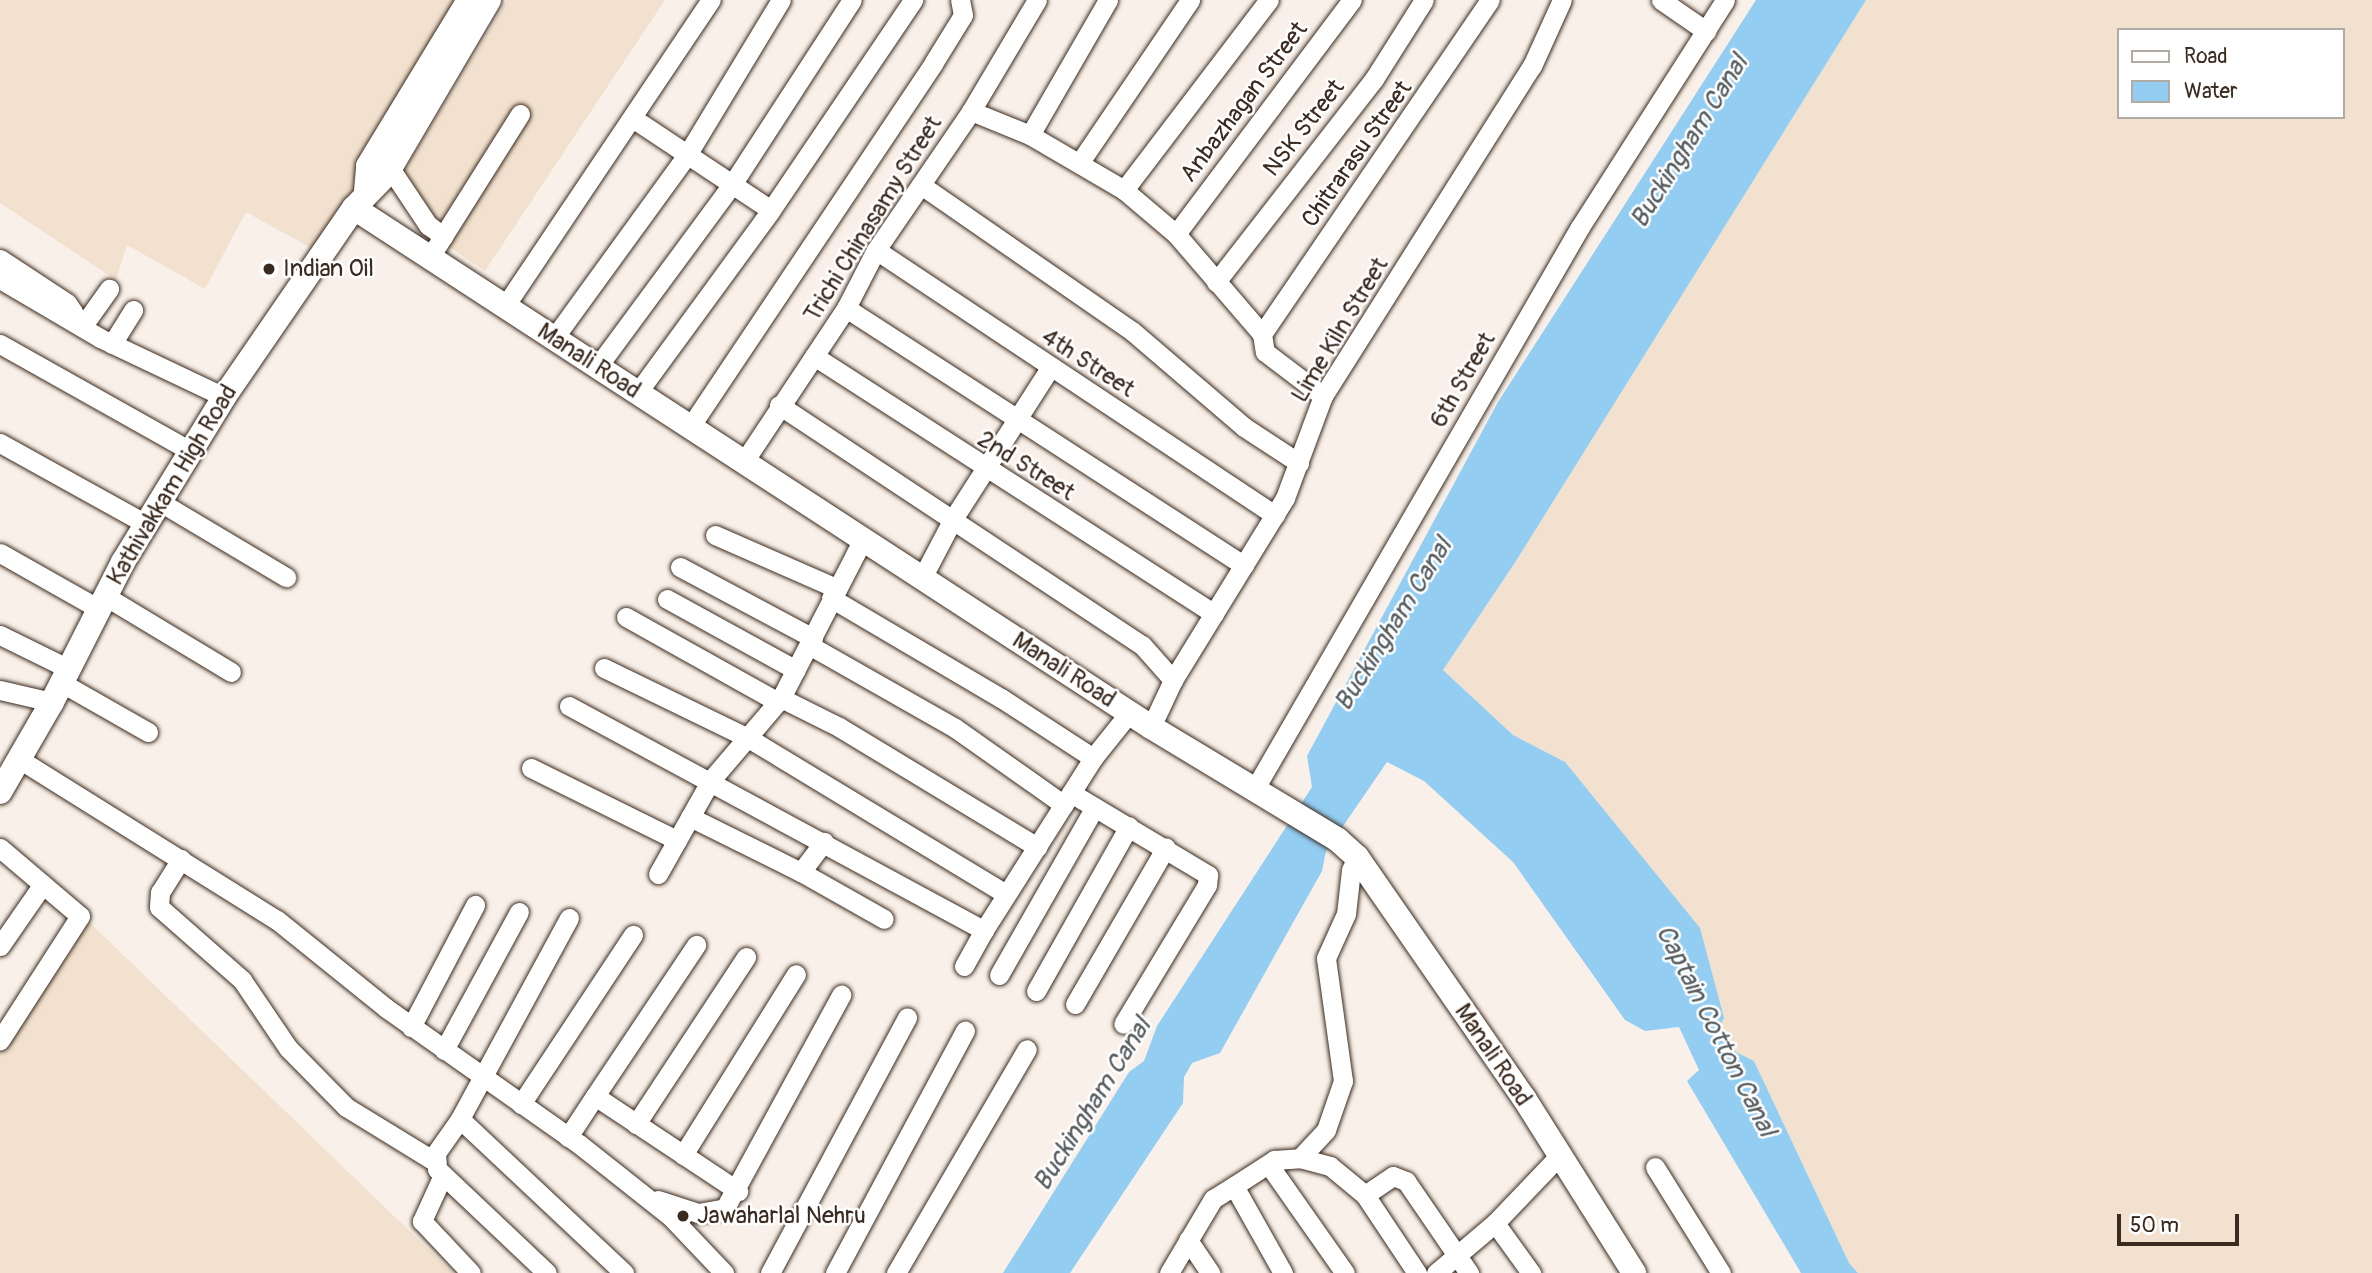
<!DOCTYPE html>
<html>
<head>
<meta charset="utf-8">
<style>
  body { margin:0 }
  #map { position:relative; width:2372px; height:1273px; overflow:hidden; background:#f9f1e9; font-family:Pangolin,sans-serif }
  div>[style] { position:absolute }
  .built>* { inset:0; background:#f1e1ce }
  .water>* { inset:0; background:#93cdf2 }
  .roads { filter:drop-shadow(0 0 2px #3b2a1e) drop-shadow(0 0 2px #3b2a1e) }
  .minor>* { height:19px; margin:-9.5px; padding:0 9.5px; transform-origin:9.5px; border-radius:9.5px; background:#fff }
  .major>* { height:24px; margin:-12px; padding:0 12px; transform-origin:12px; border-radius:12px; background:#fff }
  .dots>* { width:19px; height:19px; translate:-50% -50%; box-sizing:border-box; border:4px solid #fff; border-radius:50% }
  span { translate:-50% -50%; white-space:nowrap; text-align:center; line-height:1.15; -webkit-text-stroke:5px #fff; paint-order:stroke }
  .street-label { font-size:24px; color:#3b2a1e }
  .poi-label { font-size:24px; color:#3b2a1e }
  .left { translate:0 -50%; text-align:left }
  .water-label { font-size:26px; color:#555b5e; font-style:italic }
  .legend { position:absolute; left:2117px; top:28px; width:228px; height:91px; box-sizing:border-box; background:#fff; border:2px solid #b1aaa5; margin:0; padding:9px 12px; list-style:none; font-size:21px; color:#3b2a1e }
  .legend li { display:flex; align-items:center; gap:14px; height:35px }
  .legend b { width:35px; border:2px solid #b1aaa5 }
  .scale { position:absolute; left:2117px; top:1214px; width:122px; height:32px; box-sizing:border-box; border:4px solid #3b2a1e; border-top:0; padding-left:9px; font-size:21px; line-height:24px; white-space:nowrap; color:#3b2a1e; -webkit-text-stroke:5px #fff; paint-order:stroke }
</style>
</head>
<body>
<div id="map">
  <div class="built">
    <i style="clip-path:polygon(0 0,465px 0,317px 251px,246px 212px,205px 289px,127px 245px,116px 280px,0 203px)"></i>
    <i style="clip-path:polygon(507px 0,665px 0,485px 271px,446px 245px,401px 176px)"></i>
    <i style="clip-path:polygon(evenodd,1866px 0,2372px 0,2372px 1273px,1858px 1273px,1849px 1263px,1754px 1061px,1736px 1052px,1719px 1028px,1565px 762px,1513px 735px,1443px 670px,1516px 561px,1866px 0,2118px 30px,2342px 30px,2342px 117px,2118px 117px,2118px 30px)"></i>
    <i style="clip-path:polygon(88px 921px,453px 1273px,0 1273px,0 1050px)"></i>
  </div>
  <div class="water">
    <i style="clip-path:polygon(1756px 0,1866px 0,1516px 561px,1443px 670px,1513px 735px,1565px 762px,1700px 928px,1724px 1018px,1719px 1028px,1736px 1052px,1754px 1061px,1849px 1263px,1858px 1273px,1801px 1273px,1687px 1081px,1699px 1070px,1679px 1027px,1645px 1031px,1625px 1020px,1513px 862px,1424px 781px,1387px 762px,1326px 851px,1322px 871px,1220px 1053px,1192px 1063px,1184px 1077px,1183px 1103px,1070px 1273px,1003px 1273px,1129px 1072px,1144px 1061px,1157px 1026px,1312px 787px,1307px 756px,1498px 402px)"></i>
  </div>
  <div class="roads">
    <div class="minor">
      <i style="left:1661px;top:0;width:55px;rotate:34.6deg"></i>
      <i style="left:971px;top:111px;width:64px;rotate:22.1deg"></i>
      <i style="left:1030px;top:135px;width:109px;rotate:30.3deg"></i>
      <i style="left:1124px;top:190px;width:68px;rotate:40.2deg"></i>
      <i style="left:1176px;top:234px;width:132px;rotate:49.3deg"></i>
      <i style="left:1262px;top:334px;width:18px;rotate:81deg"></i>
      <i style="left:1265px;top:352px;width:73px;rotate:37.2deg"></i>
      <i style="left:634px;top:119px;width:164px;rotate:33.6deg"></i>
      <i style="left:1030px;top:135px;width:156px;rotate:-60deg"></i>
      <i style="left:1080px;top:162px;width:196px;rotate:-55.8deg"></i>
      <i style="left:390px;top:168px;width:69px;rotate:56.3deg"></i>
      <i style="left:428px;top:225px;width:19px;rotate:36deg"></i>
      <i style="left:921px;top:185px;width:257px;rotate:34.7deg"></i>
      <i style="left:1132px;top:331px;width:148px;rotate:40.6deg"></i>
      <i style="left:1244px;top:427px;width:66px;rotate:33.2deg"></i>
      <i style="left:1124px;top:190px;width:239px;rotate:-52.7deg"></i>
      <i style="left:1176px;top:234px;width:293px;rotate:-53.1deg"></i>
      <i style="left:876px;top:250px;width:479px;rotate:33.6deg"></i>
      <i style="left:430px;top:257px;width:169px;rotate:-57.8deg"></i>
      <i style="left:0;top:259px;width:80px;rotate:33.3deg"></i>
      <i style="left:67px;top:303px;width:11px;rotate:56deg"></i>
      <i style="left:73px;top:312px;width:7px;rotate:124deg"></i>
      <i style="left:0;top:279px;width:116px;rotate:30.5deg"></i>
      <i style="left:100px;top:338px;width:137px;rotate:25.4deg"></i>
      <i style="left:1216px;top:282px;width:257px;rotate:-52.1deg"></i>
      <i style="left:1374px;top:79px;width:93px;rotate:-57.7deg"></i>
      <i style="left:505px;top:306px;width:369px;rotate:-56.1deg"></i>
      <i style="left:846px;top:308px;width:474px;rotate:32.9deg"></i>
      <i style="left:82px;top:327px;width:47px;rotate:-54.6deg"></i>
      <i style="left:1262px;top:334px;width:404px;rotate:-55.7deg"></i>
      <i style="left:554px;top:338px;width:226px;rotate:-54deg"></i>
      <i style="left:687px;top:155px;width:181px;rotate:-58.8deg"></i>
      <i style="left:0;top:344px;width:219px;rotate:29.3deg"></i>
      <i style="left:112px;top:344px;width:40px;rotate:-58deg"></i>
      <i style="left:814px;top:356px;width:476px;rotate:32.8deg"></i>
      <i style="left:598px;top:366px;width:227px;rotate:-53.6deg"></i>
      <i style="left:733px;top:183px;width:218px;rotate:-57deg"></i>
      <i style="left:638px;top:392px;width:225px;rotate:-53.8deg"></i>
      <i style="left:771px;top:210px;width:254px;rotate:-55.9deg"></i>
      <i style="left:779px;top:405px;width:435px;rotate:33.5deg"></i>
      <i style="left:1142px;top:645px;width:47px;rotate:48.5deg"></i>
      <i style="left:690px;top:427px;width:439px;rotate:-56.2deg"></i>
      <i style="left:934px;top:62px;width:55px;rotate:-58.3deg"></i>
      <i style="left:963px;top:15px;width:15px;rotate:-101deg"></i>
      <i style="left:0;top:443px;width:167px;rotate:29deg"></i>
      <i style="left:745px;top:460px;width:182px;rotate:-56.4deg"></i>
      <i style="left:846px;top:308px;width:65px;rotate:-62.7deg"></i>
      <i style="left:876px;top:250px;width:168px;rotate:-55.6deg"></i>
      <i style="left:971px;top:111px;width:129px;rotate:-59.3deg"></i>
      <i style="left:160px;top:502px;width:147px;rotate:30.8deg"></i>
      <i style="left:715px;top:535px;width:132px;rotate:23.7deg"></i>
      <i style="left:0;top:553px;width:114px;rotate:29.5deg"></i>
      <i style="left:680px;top:567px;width:151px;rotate:28.1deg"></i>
      <i style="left:922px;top:578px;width:67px;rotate:-62.3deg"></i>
      <i style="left:953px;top:519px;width:179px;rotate:-57.3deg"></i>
      <i style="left:105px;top:596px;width:147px;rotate:31.1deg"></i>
      <i style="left:831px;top:598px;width:197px;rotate:30.5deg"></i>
      <i style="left:1001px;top:698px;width:110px;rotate:33.1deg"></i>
      <i style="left:667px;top:599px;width:147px;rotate:28.8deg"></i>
      <i style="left:626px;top:617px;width:174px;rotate:29.2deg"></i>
      <i style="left:0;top:635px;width:77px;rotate:26.2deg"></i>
      <i style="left:809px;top:645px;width:168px;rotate:29.6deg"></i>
      <i style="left:955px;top:728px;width:133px;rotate:35.2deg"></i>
      <i style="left:604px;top:668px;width:162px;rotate:25.9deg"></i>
      <i style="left:750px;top:739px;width:299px;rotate:31.2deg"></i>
      <i style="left:62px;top:683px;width:99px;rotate:29.7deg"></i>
      <i style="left:0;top:690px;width:53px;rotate:13deg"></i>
      <i style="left:781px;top:698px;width:65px;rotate:26.6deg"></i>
      <i style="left:839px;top:727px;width:232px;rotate:31.2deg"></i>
      <i style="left:569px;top:706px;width:472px;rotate:28.4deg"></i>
      <i style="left:984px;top:930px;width:204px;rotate:-57.6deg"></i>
      <i style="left:1093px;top:758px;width:58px;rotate:-51.3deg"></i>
      <i style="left:1151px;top:727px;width:52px;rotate:-64.9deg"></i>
      <i style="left:1173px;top:680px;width:214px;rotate:-58.4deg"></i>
      <i style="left:1285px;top:498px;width:109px;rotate:-69.6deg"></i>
      <i style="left:1323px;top:396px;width:391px;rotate:-57.7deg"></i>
      <i style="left:1532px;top:66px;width:72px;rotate:-65.6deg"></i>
      <i style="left:19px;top:759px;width:304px;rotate:32deg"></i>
      <i style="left:277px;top:920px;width:140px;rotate:38.9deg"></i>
      <i style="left:386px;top:1008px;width:236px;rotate:35.2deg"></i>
      <i style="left:579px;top:1144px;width:116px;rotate:38.4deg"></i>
      <i style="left:670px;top:1216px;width:79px;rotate:46.5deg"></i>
      <i style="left:531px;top:768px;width:163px;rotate:26.3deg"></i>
      <i style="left:1254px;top:790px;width:651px;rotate:-59.93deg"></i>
      <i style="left:1580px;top:227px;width:269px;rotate:-57.4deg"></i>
      <i style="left:1071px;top:793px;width:160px;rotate:30.9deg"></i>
      <i style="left:1208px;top:875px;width:10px;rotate:96deg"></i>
      <i style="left:1207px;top:885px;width:162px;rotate:121.1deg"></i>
      <i style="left:690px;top:817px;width:124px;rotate:26.4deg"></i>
      <i style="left:801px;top:872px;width:38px;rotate:-53deg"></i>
      <i style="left:0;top:848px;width:105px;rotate:40.4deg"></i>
      <i style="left:80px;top:916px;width:148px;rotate:122.8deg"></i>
      <i style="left:181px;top:859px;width:39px;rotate:122deg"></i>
      <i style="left:160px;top:892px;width:15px;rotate:94deg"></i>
      <i style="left:159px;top:907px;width:111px;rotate:41.3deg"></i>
      <i style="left:242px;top:980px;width:82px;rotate:55.9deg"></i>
      <i style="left:288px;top:1048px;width:83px;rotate:45.5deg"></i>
      <i style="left:346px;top:1107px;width:103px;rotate:31.5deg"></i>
      <i style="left:801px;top:872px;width:95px;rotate:29.5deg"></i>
      <i style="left:658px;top:874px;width:108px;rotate:-60.6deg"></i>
      <i style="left:711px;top:780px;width:108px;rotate:-49.5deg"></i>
      <i style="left:781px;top:698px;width:179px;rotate:-62.7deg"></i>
      <i style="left:569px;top:918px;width:229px;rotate:118.5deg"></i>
      <i style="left:460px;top:1119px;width:225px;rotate:43.2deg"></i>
      <i style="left:0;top:946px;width:75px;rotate:-55.3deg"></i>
      <i style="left:964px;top:966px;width:41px;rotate:-60.9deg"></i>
      <i style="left:999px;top:975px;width:193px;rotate:-60.3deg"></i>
      <i style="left:1036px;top:991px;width:189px;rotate:-60.6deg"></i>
      <i style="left:1075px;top:1004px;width:181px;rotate:-59.9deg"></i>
      <i style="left:411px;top:1027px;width:138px;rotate:-62.3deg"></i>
      <i style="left:444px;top:1050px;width:157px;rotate:-61.5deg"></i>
      <i style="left:595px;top:1096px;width:182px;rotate:-56.2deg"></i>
      <i style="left:521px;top:1104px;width:203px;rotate:-56.5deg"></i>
      <i style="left:460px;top:1119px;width:42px;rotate:125.2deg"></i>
      <i style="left:436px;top:1153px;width:16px;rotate:86deg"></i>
      <i style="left:437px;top:1169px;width:151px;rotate:43.4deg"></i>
      <i style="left:636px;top:1124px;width:200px;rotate:-56.6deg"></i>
      <i style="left:568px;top:1137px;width:49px;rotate:-56.6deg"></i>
      <i style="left:595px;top:1096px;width:172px;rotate:33.6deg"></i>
      <i style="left:683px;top:1155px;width:213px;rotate:-58deg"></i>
      <i style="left:1300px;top:1158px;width:38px;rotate:-47deg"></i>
      <i style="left:1326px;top:1130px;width:52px;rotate:-70.9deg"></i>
      <i style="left:1343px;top:1081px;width:124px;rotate:-97.9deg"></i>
      <i style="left:1326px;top:958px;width:48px;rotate:-65.6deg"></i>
      <i style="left:1346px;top:914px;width:44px;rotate:-83.5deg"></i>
      <i style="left:1351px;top:870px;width:14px;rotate:-65deg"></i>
      <i style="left:1269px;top:1165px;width:132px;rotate:54.9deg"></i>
      <i style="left:1655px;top:1167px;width:125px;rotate:58.1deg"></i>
      <i style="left:443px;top:1175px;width:51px;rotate:114.5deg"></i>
      <i style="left:422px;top:1221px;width:71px;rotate:46.7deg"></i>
      <i style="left:1234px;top:1186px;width:48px;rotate:-33deg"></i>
      <i style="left:1274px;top:1160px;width:26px;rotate:-4deg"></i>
      <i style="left:1300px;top:1158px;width:31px;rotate:15deg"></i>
      <i style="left:1330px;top:1166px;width:45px;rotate:39.6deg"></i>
      <i style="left:1365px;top:1195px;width:94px;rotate:56.3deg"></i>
      <i style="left:1365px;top:1195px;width:34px;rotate:-34deg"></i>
      <i style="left:1393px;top:1176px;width:14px;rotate:21deg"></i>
      <i style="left:1406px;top:1181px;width:112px;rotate:55.6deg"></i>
      <i style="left:658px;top:1200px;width:42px;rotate:18deg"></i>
      <i style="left:698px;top:1213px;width:27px;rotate:-10deg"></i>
      <i style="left:725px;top:1208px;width:243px;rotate:-61.4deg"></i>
      <i style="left:1495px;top:1223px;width:62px;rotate:54.2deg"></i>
      <i style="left:1188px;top:1240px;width:40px;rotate:56deg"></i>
      <i style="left:770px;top:1273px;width:290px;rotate:-61.8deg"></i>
      <i style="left:835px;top:1273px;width:275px;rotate:-61.8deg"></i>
      <i style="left:896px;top:1273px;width:259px;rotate:-59.7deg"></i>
      <i style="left:1169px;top:1273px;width:86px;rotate:-59.3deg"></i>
      <i style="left:1213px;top:1199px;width:25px;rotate:-32deg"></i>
      <i style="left:1234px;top:1186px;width:100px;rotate:60.6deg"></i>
      <i style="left:1436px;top:1273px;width:77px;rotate:-40.3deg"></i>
      <i style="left:1495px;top:1223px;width:93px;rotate:-46.3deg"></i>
    </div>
    <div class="major">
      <i style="left:366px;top:191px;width:25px;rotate:-85deg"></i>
      <i style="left:368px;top:166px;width:194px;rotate:-58.7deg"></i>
      <i style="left:354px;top:208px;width:951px;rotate:33.07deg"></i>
      <i style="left:1151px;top:727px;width:218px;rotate:31.1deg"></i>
      <i style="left:1338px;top:840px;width:25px;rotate:42deg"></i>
      <i style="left:1357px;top:857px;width:293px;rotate:55.3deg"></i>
      <i style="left:1524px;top:1098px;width:207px;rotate:57.8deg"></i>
      <i style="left:0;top:792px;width:104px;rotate:-60deg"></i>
      <i style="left:52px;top:702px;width:157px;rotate:-63.1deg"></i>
      <i style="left:123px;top:562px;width:193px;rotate:-58.5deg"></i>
      <i style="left:224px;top:397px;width:229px;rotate:-55.5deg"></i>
      <i style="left:354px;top:208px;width:46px;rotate:-45.9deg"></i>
      <i style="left:386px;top:175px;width:203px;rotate:-59.5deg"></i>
    </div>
  </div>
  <div class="dots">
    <i style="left:269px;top:269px;background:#3b2a1e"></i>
    <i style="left:683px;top:1216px;background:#3b2a1e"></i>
  </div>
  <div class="street-label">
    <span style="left:1244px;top:102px;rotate:-53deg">Anbazhagan Street</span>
    <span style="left:1304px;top:128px;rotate:-52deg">NSK Street</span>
    <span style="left:1357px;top:154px;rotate:-55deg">Chitrarasu Street</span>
    <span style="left:873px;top:219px;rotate:-58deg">Trichi Chinasamy Street</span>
    <span style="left:1340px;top:330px;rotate:-59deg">Lime Kiln Street</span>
    <span style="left:589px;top:361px;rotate:33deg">Manali Road</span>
    <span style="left:1088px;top:363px;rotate:33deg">4th Street</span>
    <span style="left:1463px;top:380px;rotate:-60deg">6th Street</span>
    <span style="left:1026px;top:466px;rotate:32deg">2nd Street</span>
    <span style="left:172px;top:485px;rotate:-59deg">Kathivakkam High Road</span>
    <span style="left:1064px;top:670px;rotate:33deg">Manali Road</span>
    <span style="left:1493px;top:1055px;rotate:56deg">Manali Road</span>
  </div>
  <div class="poi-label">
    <span class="left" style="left:283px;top:269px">Indian Oil</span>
    <span class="left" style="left:697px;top:1216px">Jawaharlal Nehru</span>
  </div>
  <div class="water-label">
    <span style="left:1690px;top:142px;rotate:-58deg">Buckingham Canal</span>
    <span style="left:1394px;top:625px;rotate:-58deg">Buckingham Canal</span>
    <span style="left:1715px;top:1031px;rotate:63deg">Captain Cotton Canal</span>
    <span style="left:1093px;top:1105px;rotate:-58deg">Buckingham Canal</span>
  </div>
  <ul class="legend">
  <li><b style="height:9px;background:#fff"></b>Road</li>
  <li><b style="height:19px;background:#93cdf2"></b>Water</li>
  </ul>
  <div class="scale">50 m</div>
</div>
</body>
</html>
